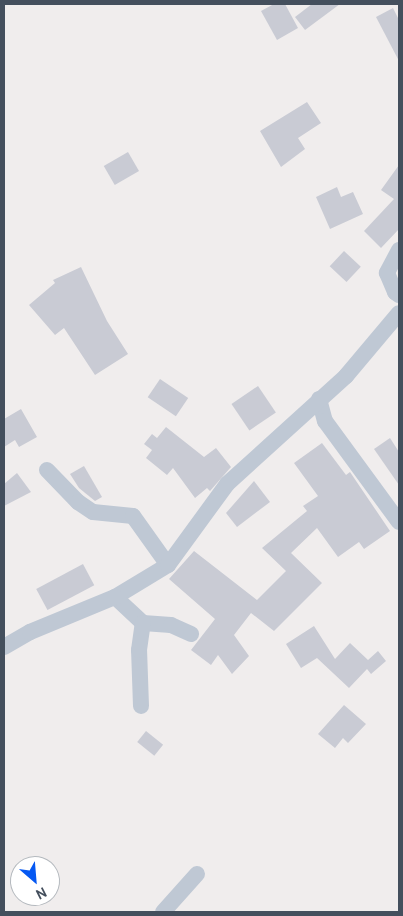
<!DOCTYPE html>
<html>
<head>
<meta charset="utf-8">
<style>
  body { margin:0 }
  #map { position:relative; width:403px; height:916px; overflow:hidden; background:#f0eded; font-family:Cabin,sans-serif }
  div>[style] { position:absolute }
  .building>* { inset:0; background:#c9cbd4; transform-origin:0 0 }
  .street>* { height:16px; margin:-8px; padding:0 8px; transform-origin:8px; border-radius:8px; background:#bfc8d4 }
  span { translate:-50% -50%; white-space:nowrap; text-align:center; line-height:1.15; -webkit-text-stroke:4.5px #fff; paint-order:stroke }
  .frame { position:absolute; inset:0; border:5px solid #444f5d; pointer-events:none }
  .north { position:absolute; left:10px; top:856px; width:50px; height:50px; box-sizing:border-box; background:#fff; border:1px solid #b4b9be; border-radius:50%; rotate:153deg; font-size:14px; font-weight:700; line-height:20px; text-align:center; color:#444f5d }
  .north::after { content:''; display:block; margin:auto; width:18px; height:22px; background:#0558f2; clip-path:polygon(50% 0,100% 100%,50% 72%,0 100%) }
</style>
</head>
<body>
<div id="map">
  <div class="building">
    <i style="clip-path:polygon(274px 4px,285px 4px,298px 28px,277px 40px,261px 11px)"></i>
    <i style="clip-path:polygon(312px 4px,340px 4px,305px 30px,295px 17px)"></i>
    <i style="clip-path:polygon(393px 8px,399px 20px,399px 61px,376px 17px)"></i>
    <i style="clip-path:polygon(307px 102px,321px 123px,298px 138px,305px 149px,281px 167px,260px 131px)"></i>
    <i style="left:128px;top:152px;width:22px;height:28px;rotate:60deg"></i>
    <i style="clip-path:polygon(399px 165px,399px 229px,381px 248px,364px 231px,394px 199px,381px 190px)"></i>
    <i style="clip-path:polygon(337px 187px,341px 197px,353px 192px,363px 214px,330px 229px,316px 197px)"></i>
    <i style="left:344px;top:251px;width:23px;height:21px;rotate:43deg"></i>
    <i style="clip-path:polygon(81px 267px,107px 321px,128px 354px,95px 375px,64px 328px,55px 335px,29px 305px,55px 283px,53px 280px)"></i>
    <i style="left:160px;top:379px;width:34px;height:22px;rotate:34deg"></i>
    <i style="left:258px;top:386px;width:32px;height:32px;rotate:56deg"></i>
    <i style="clip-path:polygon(21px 409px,37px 437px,19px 447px,15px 440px,4px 447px,4px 419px)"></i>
    <i style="clip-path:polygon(166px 427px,204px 457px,216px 448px,231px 467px,210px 491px,207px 488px,195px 498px,173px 468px,167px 475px,146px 458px,152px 450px,144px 444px,152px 434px,157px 438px)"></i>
    <i style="clip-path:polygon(390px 438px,399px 452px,399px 485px,374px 449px)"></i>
    <i style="clip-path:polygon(322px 443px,346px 475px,350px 472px,390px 531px,364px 549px,359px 542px,338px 557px,317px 528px,291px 553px,322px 583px,274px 631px,251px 613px,234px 635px,249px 656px,232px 674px,218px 655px,211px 665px,191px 650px,215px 619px,169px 579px,194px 551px,257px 600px,286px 571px,262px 548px,307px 511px,303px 506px,318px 496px,294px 463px)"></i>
    <i style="clip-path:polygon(84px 466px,102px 497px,95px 501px,79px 488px,70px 474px)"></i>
    <i style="clip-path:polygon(17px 473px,31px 492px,4px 506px,4px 484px)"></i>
    <i style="clip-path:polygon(254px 481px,270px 502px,237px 527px,226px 513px)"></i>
    <i style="left:83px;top:564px;width:24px;height:53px;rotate:62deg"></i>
    <i style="clip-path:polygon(314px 626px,335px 659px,350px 643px,368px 660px,378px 651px,386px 661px,371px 674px,367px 669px,349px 688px,317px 658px,301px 668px,286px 644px)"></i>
    <i style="clip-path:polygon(344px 705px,366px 724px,348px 743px,343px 738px,335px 748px,318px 734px)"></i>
    <i style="left:146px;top:731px;width:22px;height:14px;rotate:39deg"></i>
  </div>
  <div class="street">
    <i style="left:399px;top:250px;width:26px;rotate:118deg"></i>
    <i style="left:387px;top:273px;width:21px;rotate:67deg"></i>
    <i style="left:395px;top:292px;width:5px;rotate:37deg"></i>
    <i style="left:319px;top:399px;width:23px;rotate:75deg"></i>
    <i style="left:325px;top:421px;width:125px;rotate:53.8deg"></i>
    <i style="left:47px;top:470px;width:45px;rotate:45.9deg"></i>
    <i style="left:78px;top:502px;width:18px;rotate:34deg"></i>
    <i style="left:93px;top:512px;width:40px;rotate:5.7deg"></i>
    <i style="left:133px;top:516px;width:60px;rotate:54.5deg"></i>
    <i style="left:168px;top:565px;width:62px;rotate:148.9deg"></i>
    <i style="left:115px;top:597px;width:38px;rotate:43deg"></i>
    <i style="left:143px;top:623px;width:28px;rotate:4deg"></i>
    <i style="left:171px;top:625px;width:22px;rotate:24deg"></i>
    <i style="left:168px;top:565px;width:100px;rotate:-53.9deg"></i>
    <i style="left:227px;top:484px;width:161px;rotate:-42.2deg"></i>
    <i style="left:346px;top:376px;width:82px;rotate:-49.9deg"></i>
    <i style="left:4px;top:647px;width:30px;rotate:-30deg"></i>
    <i style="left:30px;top:632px;width:92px;rotate:-22.4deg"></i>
    <i style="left:141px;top:706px;width:56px;rotate:-92deg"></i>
    <i style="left:139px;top:650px;width:27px;rotate:-82deg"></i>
    <i style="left:163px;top:912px;width:51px;rotate:-48.2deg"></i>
  </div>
  <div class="frame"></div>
  <div class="north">N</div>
</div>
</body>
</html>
